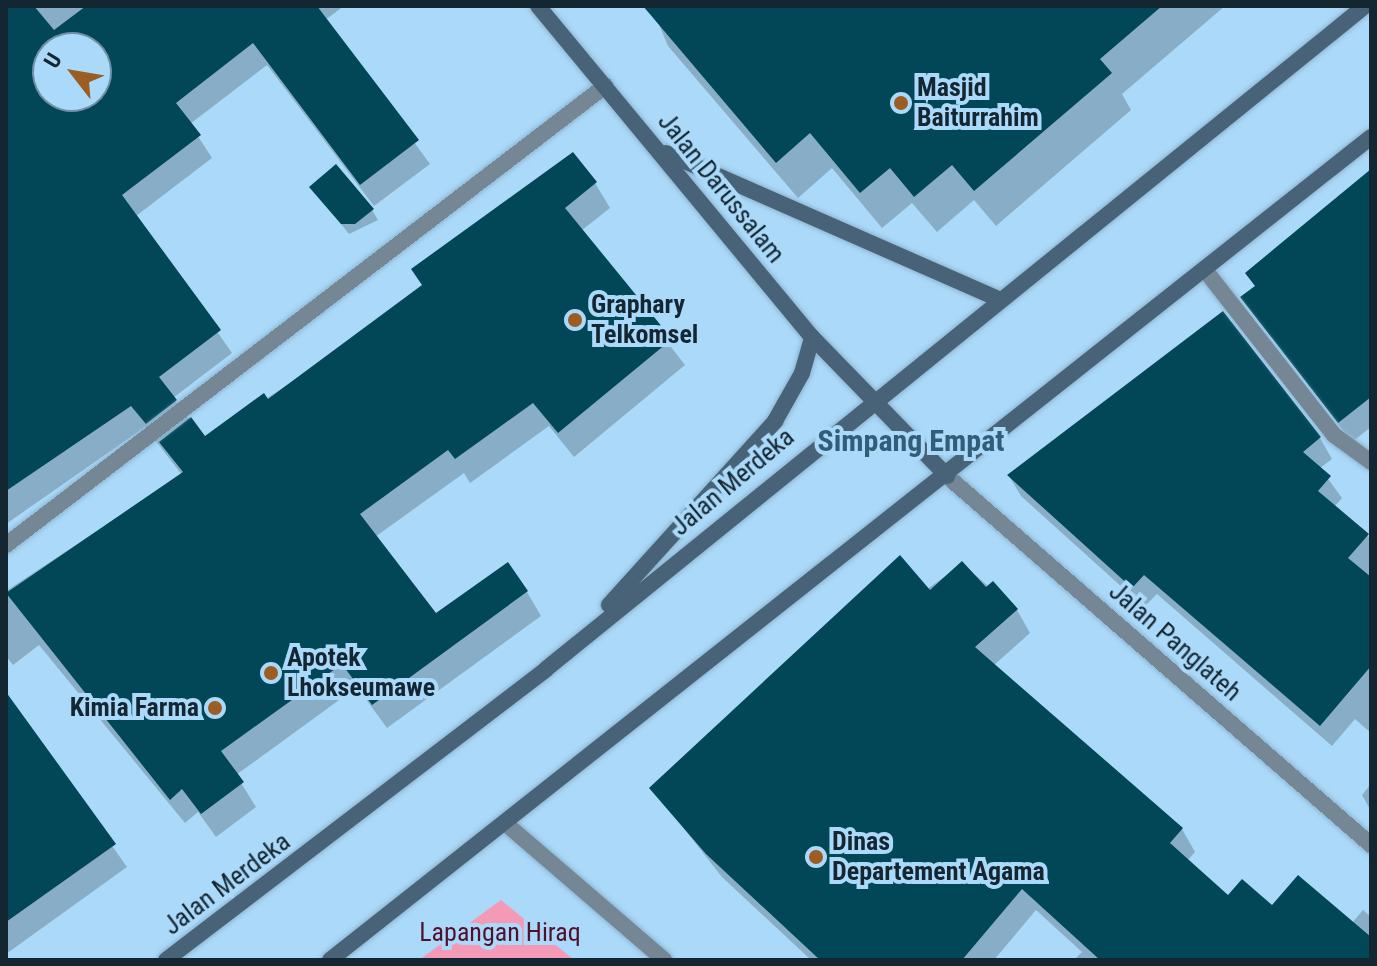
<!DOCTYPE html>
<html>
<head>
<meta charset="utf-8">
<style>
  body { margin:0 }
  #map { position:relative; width:1377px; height:966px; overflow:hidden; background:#abd9f9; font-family:"Roboto Condensed",sans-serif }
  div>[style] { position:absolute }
  .green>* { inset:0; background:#f499b6 }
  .shadow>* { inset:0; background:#0003 }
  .building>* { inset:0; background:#014757 }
  .roads { filter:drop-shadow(0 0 2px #8db5d1) drop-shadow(0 0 2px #8db5d1) }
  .street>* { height:16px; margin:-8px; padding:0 8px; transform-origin:8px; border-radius:8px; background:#758795 }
  .secondary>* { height:16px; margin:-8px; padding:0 8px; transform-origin:8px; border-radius:8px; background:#486377 }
  .dots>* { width:22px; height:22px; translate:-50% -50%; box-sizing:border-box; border:4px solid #abd9f9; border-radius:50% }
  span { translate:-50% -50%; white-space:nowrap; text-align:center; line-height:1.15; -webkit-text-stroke:8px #abd9f9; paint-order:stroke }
  .poi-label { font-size:26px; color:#142632; font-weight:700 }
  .left { translate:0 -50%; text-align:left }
  .right { translate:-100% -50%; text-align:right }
  .street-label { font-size:26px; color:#142632 }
  .park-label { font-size:26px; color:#53102c }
  .quarter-label { font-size:30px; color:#325d79; font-weight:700 }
  .frame { position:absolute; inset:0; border:8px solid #142632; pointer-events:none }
  .north { position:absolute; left:32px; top:32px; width:80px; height:80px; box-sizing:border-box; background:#abd9f9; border:2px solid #6f91a9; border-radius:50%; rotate:301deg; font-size:22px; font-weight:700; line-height:32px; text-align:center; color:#142632 }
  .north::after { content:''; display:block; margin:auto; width:28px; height:36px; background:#9b5d23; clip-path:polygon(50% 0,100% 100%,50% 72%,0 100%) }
</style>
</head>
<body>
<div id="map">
  <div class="green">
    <i style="clip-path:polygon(501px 900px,574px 960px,419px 960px)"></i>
  </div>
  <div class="shadow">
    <i style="clip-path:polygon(evenodd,6px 6px,344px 6px,325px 20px,430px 164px,374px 206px,267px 65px,190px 124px,212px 158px,136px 216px,232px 353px,173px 398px,205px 439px,595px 183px,610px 208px,581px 231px,685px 365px,574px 457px,549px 426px,470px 483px,464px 473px,375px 537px,436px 616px,527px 592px,541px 616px,387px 728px,357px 687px,236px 775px,256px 807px,216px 837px,198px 812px,185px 823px,39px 645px,13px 665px,6px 656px,6px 591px,182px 475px,145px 427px,6px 524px,6px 6px,48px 48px,96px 48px,96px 96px,48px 96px,48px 48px)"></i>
    <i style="clip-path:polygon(651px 6px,1225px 6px,1122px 94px,1131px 110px,996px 226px,974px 200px,937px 232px,912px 203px,882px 228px,832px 168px,798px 198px,668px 46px)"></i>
    <i style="clip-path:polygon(1371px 178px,1371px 427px,1352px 442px,1243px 298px)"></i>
    <i style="clip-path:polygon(312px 188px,372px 210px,378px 220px,349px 234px)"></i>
    <i style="clip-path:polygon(1320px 438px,1332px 459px,1320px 468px,1342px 498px,1334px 507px,1371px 539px,1371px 733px,1355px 719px,1332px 746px,1157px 594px,1144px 607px,1021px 496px,1009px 476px)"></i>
    <i style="clip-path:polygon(962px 564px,1017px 610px,1030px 633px,993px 666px,1182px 829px,1195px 852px,1187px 861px,1228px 898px,1352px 923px,1363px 910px,1371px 917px,1371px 960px,1074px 960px,1082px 952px,1036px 910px,994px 960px,811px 960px,722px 877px,652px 788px)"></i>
    <i style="clip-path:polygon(6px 695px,127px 867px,6px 954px)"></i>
    <i style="clip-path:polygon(1371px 784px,1371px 811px,1362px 795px)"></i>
  </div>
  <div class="building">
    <i style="clip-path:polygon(evenodd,6px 6px,34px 6px,54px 30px,86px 6px,317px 6px,419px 140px,360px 185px,253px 43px,176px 103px,201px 135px,122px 195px,221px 330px,159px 377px,177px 400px,146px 424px,131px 406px,6px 491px,6px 6px,48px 48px,96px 48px,96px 96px,48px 96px,48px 48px)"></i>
    <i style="clip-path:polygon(643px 6px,1162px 6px,1100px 59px,1112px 73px,974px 191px,952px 165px,914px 197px,890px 168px,860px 193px,810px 133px,776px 163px)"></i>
    <i style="clip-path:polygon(573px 152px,597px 182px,565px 208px,672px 339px,558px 433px,533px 403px,455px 459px,448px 450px,360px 514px,436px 613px,508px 562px,528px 591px,372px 705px,342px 664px,221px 751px,244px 782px,201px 814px,182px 789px,170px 800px,6px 593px,183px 472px,159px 442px,191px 417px,205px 436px,264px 393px,268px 399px,422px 285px,411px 269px)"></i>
    <i style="clip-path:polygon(336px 164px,374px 209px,355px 224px,341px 224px,309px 187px)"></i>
    <i style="clip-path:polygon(1371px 169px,1371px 397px,1338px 423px,1240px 297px,1255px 286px,1245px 273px)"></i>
    <i style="clip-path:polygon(1223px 311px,1321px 437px,1303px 452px,1331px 476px,1318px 491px,1369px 534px,1348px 558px,1371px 577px,1371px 666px,1320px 726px,1144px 575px,1132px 588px,1007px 475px)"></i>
    <i style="clip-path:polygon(900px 555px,930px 590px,962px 561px,986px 587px,993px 581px,1018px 609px,975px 647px,1183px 828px,1170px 843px,1228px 895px,1242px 879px,1272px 905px,1298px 875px,1371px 937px,1371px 960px,1100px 960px,1022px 889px,962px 960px,820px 960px,706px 854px,649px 788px)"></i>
    <i style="clip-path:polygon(6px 692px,116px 844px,6px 922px)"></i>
  </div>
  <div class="roads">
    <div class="street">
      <i style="left:1205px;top:270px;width:209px;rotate:52deg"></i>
      <i style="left:1334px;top:435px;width:46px;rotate:36.1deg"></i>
      <i style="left:947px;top:476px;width:562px;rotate:41.03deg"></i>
      <i style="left:6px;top:545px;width:755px;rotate:-37.46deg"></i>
      <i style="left:505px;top:823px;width:210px;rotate:40.7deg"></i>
    </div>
    <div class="secondary">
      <i style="left:538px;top:6px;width:430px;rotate:50.4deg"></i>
      <i style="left:812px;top:337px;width:194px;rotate:45.8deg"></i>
      <i style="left:666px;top:153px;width:360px;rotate:23.7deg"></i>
      <i style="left:609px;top:605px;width:248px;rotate:-47.9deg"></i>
      <i style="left:775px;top:421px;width:55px;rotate:-60.6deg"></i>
      <i style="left:802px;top:373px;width:37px;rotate:-74deg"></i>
      <i style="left:166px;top:960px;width:479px;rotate:-37.4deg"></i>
      <i style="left:546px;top:669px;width:1054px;rotate:-38.99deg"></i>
      <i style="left:330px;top:960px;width:1327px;rotate:-38.33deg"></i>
    </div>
  </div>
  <div class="dots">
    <i style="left:901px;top:103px;background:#9b5d23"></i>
    <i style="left:575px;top:320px;background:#9b5d23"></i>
    <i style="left:271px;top:673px;background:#9b5d23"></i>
    <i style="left:215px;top:708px;background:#9b5d23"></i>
    <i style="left:816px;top:857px;background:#9b5d23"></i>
  </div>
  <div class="poi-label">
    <span class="left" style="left:917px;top:103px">Masjid<br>Baiturrahim</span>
    <span class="left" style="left:591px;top:320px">Graphary<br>Telkomsel</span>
    <span class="left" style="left:287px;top:673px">Apotek<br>Lhokseumawe</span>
    <span class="right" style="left:199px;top:708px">Kimia Farma</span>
    <span class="left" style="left:832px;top:857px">Dinas<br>Departement Agama</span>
  </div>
  <div class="street-label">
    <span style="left:721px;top:188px;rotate:51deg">Jalan Darussalam</span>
    <span style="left:733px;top:482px;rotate:-40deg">Jalan Merdeka</span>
    <span style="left:1175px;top:642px;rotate:41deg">Jalan Panglateh</span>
    <span style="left:227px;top:884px;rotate:-37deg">Jalan Merdeka</span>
  </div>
  <div class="park-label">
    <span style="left:500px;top:933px">Lapangan Hiraq</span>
  </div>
  <div class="quarter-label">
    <span style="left:911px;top:441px">Simpang Empat</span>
  </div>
  <div class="frame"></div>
  <div class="north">U</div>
</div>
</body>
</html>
